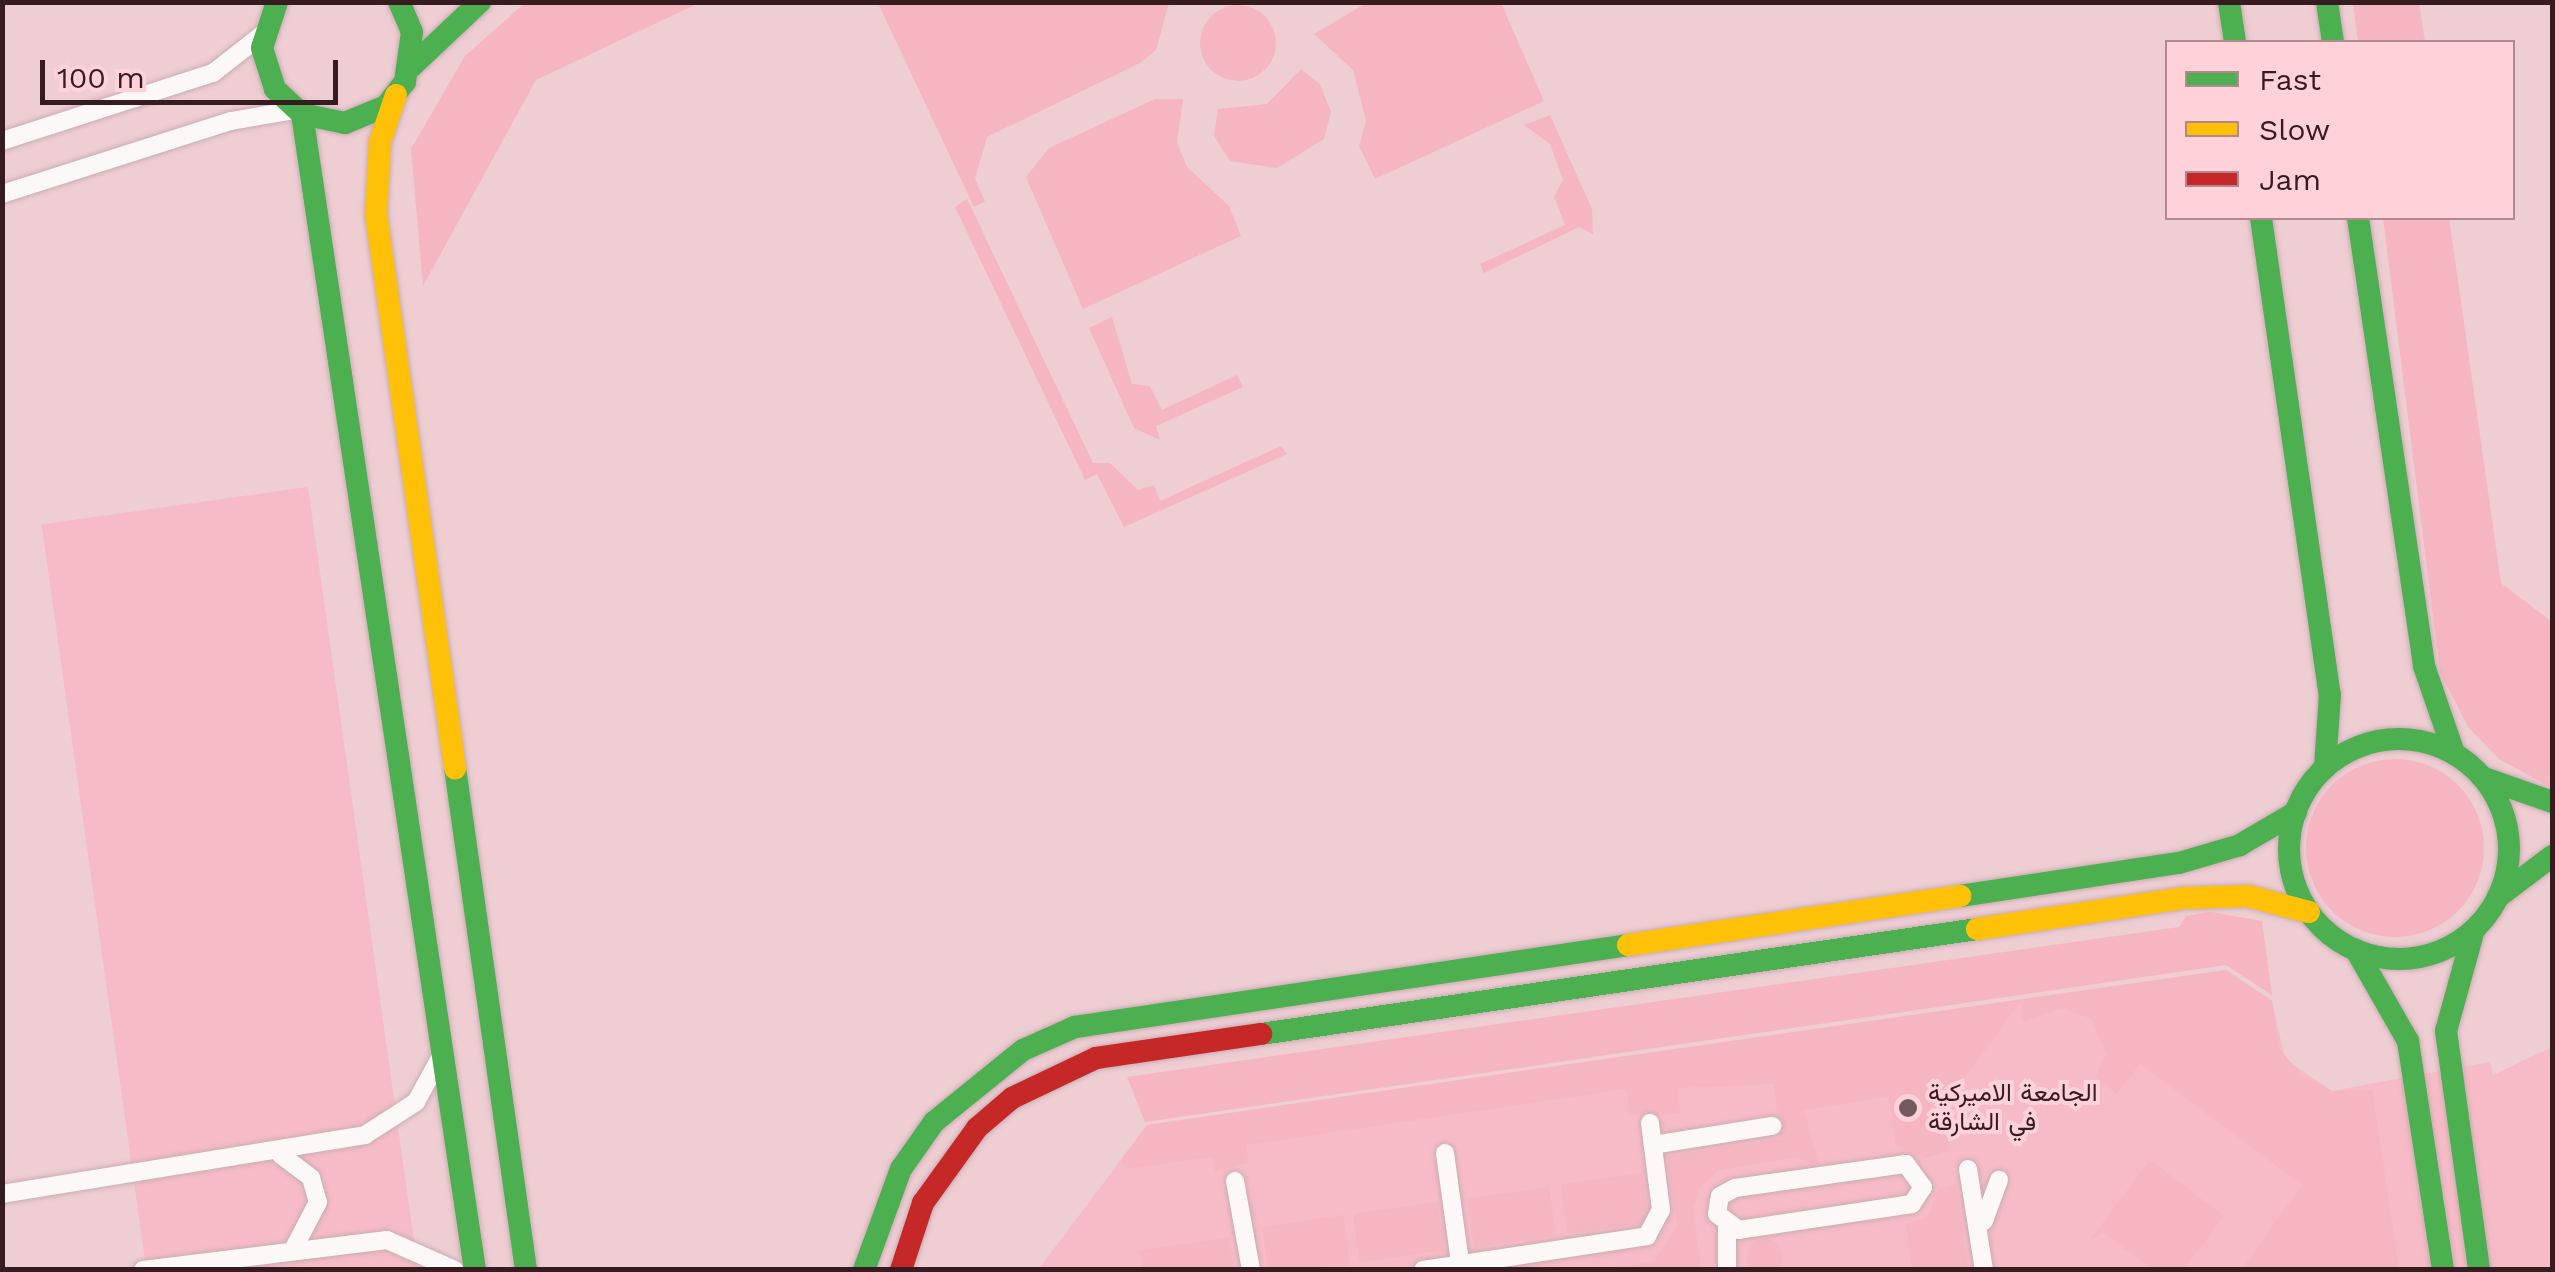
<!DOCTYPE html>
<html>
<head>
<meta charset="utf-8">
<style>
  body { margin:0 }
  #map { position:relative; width:2555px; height:1272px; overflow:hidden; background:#eecdd3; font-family:"Work Sans",Vazirmatn,sans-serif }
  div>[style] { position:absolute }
  .built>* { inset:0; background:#f6bbc6; transform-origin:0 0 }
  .green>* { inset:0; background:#f5b6c1; transform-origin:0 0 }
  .round { border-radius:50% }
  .roads { filter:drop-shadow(0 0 2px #c9acb2) drop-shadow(0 0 2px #c9acb2) }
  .street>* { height:18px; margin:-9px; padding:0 9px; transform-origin:9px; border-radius:9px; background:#fcf8f8 }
  .fast>* { height:22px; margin:-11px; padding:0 11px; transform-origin:11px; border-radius:11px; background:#4caf50 }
  .fast>.ring { margin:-11px; padding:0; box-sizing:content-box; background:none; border:22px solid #4caf50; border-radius:50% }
  .slow>* { height:22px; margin:-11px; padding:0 11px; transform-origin:11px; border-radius:11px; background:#ffc107 }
  .jam>* { height:22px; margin:-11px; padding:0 11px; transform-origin:11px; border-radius:11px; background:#c62828 }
  .dots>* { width:28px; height:28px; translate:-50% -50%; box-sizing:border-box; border:5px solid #ffd2d9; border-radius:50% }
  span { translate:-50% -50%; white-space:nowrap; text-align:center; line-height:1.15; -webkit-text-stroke:8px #ffd2d9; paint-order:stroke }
  .poi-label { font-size:25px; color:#361b20 }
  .left { translate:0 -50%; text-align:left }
  .frame { position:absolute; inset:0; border:5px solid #361b20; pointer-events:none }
  .legend { position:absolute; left:2165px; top:40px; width:350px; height:180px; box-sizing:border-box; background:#ffd2d9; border:2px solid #af898f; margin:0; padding:12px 18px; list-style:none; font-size:30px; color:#361b20 }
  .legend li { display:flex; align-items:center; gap:20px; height:50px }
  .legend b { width:50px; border:2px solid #af898f }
  .scale { position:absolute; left:40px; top:60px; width:298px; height:45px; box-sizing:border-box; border:5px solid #361b20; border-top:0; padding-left:12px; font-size:30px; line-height:35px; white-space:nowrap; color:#361b20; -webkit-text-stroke:8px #ffd2d9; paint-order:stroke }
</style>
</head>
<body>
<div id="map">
  <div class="built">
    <i style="left:308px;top:487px;width:790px;height:269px;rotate:82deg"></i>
    <i style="clip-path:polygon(2226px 970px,2272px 1001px,2285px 1059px,2332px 1091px,2490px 1062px,2493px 1075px,2552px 1047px,2552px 1269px,1038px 1270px,1147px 1125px)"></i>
  </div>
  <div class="green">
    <i style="clip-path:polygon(1368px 2px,1501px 3px,1544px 101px,1375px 179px,1359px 146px,1366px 121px,1353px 70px,1314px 34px)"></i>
    <i style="clip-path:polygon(525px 3px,699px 3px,536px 80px,423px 286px,411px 149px,465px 56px)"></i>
    <i style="clip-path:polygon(1169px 3px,1156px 50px,1140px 63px,987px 137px,975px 179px,985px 201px,974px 207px,878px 3px)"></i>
    <i style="clip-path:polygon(2353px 3px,2419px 3px,2425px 42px,2358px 42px)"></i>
    <i class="round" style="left:1200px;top:5px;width:76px;height:76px"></i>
    <i style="clip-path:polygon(1301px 69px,1320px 84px,1331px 112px,1324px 139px,1277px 168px,1230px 161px,1214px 136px,1218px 109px,1267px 104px)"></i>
    <i style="clip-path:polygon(1155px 99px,1183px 99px,1177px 142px,1187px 167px,1229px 206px,1241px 236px,1083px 309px,1026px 177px,1049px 148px)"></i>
    <i style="clip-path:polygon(1550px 115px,1592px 209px,1593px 234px,1579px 227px,1484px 273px,1480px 264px,1565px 225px,1554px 197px,1563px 180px,1550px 144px,1524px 125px)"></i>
    <i style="clip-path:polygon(967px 199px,1093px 463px,1110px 463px,1138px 490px,1154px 485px,1160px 501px,1281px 446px,1287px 454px,1124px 527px,1097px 474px,1085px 480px,955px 207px)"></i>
    <i style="clip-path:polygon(2383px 218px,2449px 218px,2501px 583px,2552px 622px,2552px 788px,2499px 759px,2468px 727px,2440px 672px)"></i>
    <i style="clip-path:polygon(1112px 317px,1132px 384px,1150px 386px,1162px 410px,1237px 375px,1243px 387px,1156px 426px,1160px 440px,1134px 428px,1089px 328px)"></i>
    <i class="round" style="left:2306px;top:759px;width:178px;height:178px"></i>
    <i style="clip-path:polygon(2211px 912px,2262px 921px,2272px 995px,2226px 965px,1145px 1122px,1127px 1077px,2179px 927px,2186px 916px)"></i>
    <i style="clip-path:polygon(2226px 970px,2272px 1001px,2279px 1048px,2302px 1076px,2332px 1091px,2372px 1090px,2399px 1269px,2242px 1269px,2302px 1185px,2140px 1064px,2117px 1094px,2095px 1077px,2106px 1054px,2092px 1019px,2062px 1008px,2023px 1021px,2021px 1001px,1939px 1112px,1954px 1123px,1946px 1152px,1926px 1158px,1896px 1145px,1889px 1096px,1804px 1110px,1819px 1165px,1796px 1157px,1719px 1170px,1700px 1187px,1693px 1209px,1701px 1269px,1603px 1269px,1654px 1262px,1677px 1226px,1667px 1156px,1780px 1139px,1774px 1084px,1677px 1088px,1680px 1113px,1662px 1115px,1630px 1114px,1626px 1089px,1246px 1145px,1248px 1163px,1215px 1171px,1212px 1157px,1126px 1169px,1121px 1160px,1147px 1125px)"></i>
    <i style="clip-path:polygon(2150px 1160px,2224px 1216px,2184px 1269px,2152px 1269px,2103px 1233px,2090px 1240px)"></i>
    <i style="left:1642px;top:1173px;width:50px;height:82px;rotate:82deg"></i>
    <i style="clip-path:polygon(1956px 1184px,1968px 1267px,1912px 1269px,1906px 1224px,1927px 1217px,1939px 1189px)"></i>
    <i style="left:1549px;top:1187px;width:49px;height:82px;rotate:82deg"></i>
    <i style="left:1437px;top:1202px;width:49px;height:85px;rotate:82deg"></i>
    <i style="clip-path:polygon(1343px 1215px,1350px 1265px,1268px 1269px,1262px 1227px)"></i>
    <i style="clip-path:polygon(1229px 1238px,1233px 1269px,1143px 1269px,1140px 1250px)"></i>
    <i class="round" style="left:1747px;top:1239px;width:36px;height:36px"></i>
  </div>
  <div class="roads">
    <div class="street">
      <i style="left:2px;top:141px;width:222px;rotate:-17.9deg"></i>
      <i style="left:213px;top:73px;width:63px;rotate:-38deg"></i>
      <i style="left:2px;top:194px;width:240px;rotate:-17.7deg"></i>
      <i style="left:231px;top:121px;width:65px;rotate:-9.8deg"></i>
      <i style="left:1653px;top:1145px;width:121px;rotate:-9.1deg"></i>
      <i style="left:1445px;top:1153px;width:118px;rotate:82.2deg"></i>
      <i style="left:281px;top:1155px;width:38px;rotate:37deg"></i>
      <i style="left:311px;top:1178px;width:25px;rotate:74deg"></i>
      <i style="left:318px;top:1202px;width:50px;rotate:117.6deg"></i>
      <i style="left:1906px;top:1164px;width:29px;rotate:54deg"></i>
      <i style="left:1923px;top:1187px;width:20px;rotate:123deg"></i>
      <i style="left:1912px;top:1204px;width:175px;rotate:171.5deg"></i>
      <i style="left:1739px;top:1230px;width:27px;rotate:-144deg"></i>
      <i style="left:1717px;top:1214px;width:18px;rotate:-81deg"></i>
      <i style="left:1720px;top:1196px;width:17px;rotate:-28deg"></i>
      <i style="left:1735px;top:1188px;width:173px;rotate:-8deg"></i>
      <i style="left:1968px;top:1169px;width:102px;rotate:81deg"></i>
      <i style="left:1235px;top:1181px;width:90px;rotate:79.8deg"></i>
      <i style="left:2px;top:1194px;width:368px;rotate:-9.2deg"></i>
      <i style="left:365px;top:1135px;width:61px;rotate:-32.9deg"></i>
      <i style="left:416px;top:1102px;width:50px;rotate:-61.4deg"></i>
      <i style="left:1984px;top:1221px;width:44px;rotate:-69.9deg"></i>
      <i style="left:1727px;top:1228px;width:42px;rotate:90deg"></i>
      <i style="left:143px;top:1270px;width:246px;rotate:-7deg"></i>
      <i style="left:387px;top:1240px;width:74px;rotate:23.8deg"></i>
      <i style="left:1423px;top:1270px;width:227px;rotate:-8.6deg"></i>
      <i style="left:1647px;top:1236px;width:30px;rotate:-62deg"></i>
      <i style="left:1661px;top:1210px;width:88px;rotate:-97.2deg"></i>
    </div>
    <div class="fast">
      <i style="left:277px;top:2px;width:48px;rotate:108.1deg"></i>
      <i style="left:262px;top:48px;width:43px;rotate:72.4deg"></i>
      <i style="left:275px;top:89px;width:37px;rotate:43deg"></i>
      <i style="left:302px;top:114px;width:44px;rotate:11.8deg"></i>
      <i style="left:345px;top:123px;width:44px;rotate:-22.5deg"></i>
      <i style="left:386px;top:106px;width:31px;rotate:-52deg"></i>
      <i style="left:405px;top:82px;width:50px;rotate:-82deg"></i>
      <i style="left:412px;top:32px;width:33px;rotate:-113deg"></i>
      <i style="left:2229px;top:2px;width:40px;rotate:81.5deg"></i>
      <i style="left:2327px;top:2px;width:40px;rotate:81.5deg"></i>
      <i style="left:411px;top:67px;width:95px;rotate:-43.3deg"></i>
      <i style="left:302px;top:114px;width:1169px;rotate:81.49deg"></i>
      <i style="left:2261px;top:218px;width:481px;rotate:81.8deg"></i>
      <i style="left:2330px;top:694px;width:74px;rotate:93.9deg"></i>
      <i style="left:2358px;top:218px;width:453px;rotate:81.6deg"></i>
      <i style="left:2424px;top:666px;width:92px;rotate:71deg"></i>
      <i class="ring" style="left:2289px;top:739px;width:198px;height:198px"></i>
      <i style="left:455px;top:768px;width:507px;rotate:81.95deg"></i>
      <i style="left:2484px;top:778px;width:72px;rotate:19.4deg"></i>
      <i style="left:1960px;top:896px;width:221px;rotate:-8.6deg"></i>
      <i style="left:2179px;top:863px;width:64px;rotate:-16.4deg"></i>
      <i style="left:2240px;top:845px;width:65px;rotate:-30.5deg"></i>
      <i style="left:2498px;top:897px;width:68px;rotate:-37.2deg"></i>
      <i style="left:2473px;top:933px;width:102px;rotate:105.4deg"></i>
      <i style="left:2446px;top:1031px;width:241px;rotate:82.1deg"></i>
      <i style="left:2356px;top:950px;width:105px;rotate:60.3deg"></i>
      <i style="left:2408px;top:1041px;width:232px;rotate:81.3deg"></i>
      <i style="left:1261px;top:1034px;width:724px;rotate:-8.34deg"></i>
      <i style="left:864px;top:1270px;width:108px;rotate:-69.9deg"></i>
      <i style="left:901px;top:1169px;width:57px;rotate:-54.9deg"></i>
      <i style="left:934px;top:1122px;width:114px;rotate:-39deg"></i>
      <i style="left:1023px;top:1050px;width:57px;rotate:-23.9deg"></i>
      <i style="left:1075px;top:1027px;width:559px;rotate:-8.43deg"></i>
    </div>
    <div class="slow">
      <i style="left:396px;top:95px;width:50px;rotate:108.8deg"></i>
      <i style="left:380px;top:142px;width:72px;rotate:93.2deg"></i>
      <i style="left:376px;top:214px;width:560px;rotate:81.88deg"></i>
      <i style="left:1977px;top:929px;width:210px;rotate:-8.5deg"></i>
      <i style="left:2185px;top:898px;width:63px;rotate:-1.8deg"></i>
      <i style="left:2248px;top:896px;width:63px;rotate:14.7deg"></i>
      <i style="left:1628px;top:945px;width:336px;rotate:-8.4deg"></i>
    </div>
    <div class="jam">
      <i style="left:901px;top:1270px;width:71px;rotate:-71.8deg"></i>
      <i style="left:923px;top:1203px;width:92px;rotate:-54.2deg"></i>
      <i style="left:977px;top:1128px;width:46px;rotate:-40.6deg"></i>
      <i style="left:1012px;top:1098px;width:93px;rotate:-25.5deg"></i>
      <i style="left:1096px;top:1058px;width:167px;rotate:-8.3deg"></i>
    </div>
  </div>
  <div class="dots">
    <i style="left:1908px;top:1108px;background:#76595f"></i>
  </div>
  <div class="poi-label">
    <span class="left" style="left:1928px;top:1108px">الجامعة الاميركية<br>في الشارقة</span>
  </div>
  <div class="frame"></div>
  <ul class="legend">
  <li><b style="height:12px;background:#4caf50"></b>Fast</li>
  <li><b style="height:12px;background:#ffc107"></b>Slow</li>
  <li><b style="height:12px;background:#c62828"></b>Jam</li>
  </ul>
  <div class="scale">100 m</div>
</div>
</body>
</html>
